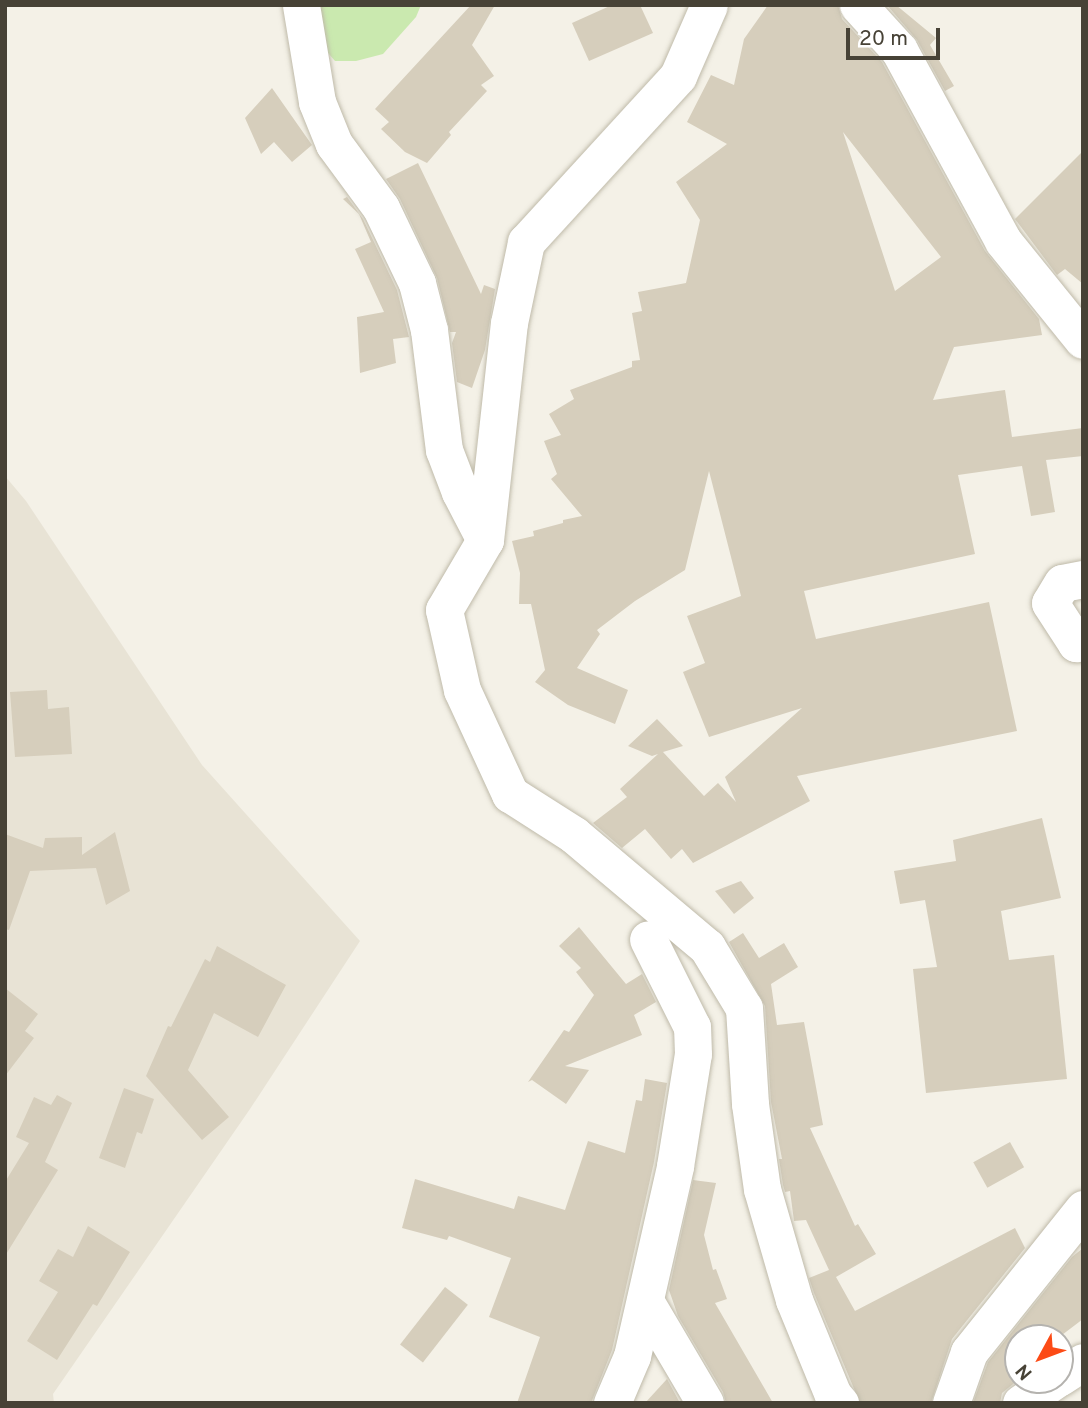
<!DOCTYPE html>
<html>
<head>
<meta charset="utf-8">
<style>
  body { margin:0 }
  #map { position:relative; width:1088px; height:1408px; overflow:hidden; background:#f4f1e7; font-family:Overpass,sans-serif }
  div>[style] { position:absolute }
  .residential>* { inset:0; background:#e8e3d5 }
  .green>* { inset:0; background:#cae9af }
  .building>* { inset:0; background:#d6cebc; transform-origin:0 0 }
  .roads { filter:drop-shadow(0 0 2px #bfbaa9) drop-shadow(0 0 2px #bfbaa9) }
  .minor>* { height:37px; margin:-18.5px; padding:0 18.5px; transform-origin:18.5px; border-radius:18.5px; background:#fff }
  span { translate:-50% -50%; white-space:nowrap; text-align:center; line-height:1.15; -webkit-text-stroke:5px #fff; paint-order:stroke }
  .frame { position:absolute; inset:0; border:7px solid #474236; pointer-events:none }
  .north { position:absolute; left:1004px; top:1324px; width:70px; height:70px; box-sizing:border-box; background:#fff; border:2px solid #b5b3af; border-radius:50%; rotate:229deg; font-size:19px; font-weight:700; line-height:28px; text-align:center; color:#474236 }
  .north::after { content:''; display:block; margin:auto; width:24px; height:32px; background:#fc4b16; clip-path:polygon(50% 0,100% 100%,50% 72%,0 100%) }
  .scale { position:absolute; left:846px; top:28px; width:94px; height:32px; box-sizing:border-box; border:4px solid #474236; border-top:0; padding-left:9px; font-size:21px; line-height:24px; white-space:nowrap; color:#474236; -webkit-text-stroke:5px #fff; paint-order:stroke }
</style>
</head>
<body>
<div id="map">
  <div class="residential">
    <i style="clip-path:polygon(5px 476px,26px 501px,202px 765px,360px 941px,250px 1109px,53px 1394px,54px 1403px,5px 1403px)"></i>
  </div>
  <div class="green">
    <i style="clip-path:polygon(297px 5px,421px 5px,416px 17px,383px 54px,356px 61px,335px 61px,307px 29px)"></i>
  </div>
  <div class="building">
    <i style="clip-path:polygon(471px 5px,495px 5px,472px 45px,494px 76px,481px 85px,487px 91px,449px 132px,451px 135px,427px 163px,405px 152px,381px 129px,389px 122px,375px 109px)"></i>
    <i style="clip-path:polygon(612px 5px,640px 5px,653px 33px,589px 61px,572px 23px)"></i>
    <i style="clip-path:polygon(evenodd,768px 5px,838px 5px,842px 19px,882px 62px,985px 251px,1039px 319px,1042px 335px,954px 347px,933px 400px,1005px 390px,1012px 437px,1083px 428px,1083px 456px,1046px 460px,1055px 512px,1031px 516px,1022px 466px,958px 475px,975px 554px,804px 591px,816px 639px,989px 602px,1017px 731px,797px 776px,810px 801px,693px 863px,682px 849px,671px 859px,645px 829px,622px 848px,593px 823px,627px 797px,620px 789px,658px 754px,652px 756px,628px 746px,657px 719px,683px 746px,663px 752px,704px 796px,718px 783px,736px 802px,725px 777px,802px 708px,709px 737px,683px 672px,705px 663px,687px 616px,741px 596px,709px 471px,685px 570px,635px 601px,597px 630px,600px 634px,577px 668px,628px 690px,615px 724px,568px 705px,535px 682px,545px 670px,531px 604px,519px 604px,520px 573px,512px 541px,534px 536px,533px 531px,563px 523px,563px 520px,582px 516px,551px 479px,557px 474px,544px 441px,561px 435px,549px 414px,574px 399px,570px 390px,632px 367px,632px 361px,640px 360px,632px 313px,642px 311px,638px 292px,686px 283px,700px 220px,676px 182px,727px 144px,687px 122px,711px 75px,734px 85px,744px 39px,768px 5px,843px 132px,941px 257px,895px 291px,843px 132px)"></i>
    <i style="clip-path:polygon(887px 5px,896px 5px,936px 38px,930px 45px,954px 86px,945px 91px,917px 40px)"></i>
    <i style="clip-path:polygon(272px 88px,312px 145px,292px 162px,274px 142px,261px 154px,245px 118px)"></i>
    <i style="clip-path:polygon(1083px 151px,1083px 284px,1065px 269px,1057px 275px,1015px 219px)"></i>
    <i style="clip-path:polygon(418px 163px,481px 294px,484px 285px,495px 289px,485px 350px,472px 388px,457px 382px,452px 343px,456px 332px,450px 332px,437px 278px,400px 199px,386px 179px)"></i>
    <i style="clip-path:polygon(347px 197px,363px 219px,397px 290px,409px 337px,393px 339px,396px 363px,360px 373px,357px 317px,384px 312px,355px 249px,371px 242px,359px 214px,343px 199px)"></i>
    <i style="clip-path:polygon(47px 690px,48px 709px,69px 707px,72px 754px,15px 757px,10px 692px)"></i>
    <i style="clip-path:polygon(1042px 818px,1061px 898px,1001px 911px,1009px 960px,1054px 955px,1067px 1079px,926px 1093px,913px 969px,937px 967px,925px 900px,900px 904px,894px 871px,956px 861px,953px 840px)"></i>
    <i style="clip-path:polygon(115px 832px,130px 891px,106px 905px,96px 868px,30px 871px,9px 930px,5px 929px,5px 834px,43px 848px,45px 838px,82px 837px,82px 855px)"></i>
    <i style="clip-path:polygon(741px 881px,754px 898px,734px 914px,715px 891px)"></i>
    <i style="clip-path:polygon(579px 927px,626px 984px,642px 974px,656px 1002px,634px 1015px,642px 1035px,565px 1066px,589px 1070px,566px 1104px,532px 1080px,528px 1082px,564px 1030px,569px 1032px,594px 995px,576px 972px,581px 968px,559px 946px)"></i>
    <i style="clip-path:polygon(743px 933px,759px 958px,784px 943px,798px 967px,771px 984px,777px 1025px,804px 1022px,823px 1125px,810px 1128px,855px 1226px,858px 1224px,876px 1254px,836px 1277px,855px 1311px,1015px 1228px,1025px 1248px,952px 1339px,931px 1403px,860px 1403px,814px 1293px,809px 1278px,829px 1270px,806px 1220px,794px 1221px,790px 1191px,785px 1192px,783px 1185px,779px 1159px,782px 1159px,771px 1102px,765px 1006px,729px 942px)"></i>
    <i style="clip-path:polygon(217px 946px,286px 985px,258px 1037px,214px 1013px,188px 1070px,229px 1117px,202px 1140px,146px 1076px,168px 1026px,171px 1027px,205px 959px,210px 962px)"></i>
    <i style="clip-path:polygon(5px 988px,38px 1014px,25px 1031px,34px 1038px,5px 1076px)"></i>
    <i style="clip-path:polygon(645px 1079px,667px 1083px,654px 1162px,612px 1350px,591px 1403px,517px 1403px,540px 1337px,489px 1317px,511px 1258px,449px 1236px,447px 1240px,402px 1228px,415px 1179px,514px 1209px,518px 1196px,565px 1210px,588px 1141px,625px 1153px,636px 1100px,642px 1101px)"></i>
    <i style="clip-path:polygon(124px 1088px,154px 1099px,142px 1134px,137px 1132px,125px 1168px,99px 1158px)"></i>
    <i style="clip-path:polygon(57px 1095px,72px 1103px,45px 1162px,58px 1170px,5px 1256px,5px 1182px,29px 1143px,16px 1137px,34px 1097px,51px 1105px)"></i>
    <i style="left:1010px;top:1142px;width:29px;height:42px;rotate:61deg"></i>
    <i style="clip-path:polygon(693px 1180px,716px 1183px,704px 1235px,713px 1270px,716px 1269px,727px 1299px,715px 1303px,773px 1403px,726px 1403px,723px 1392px,678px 1316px,669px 1290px)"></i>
    <i style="clip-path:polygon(88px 1226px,130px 1252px,97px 1306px,93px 1304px,57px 1360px,27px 1341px,58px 1292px,39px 1281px,58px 1249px,73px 1257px)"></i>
    <i style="clip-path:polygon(1083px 1248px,1083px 1319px,1058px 1338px,1018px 1338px,1018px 1380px,1002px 1393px,1000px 1403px,973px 1403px,988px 1362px,1072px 1257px)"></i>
    <i style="left:445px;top:1287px;width:29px;height:73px;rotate:38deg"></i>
    <i style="clip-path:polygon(667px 1379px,680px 1403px,645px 1403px)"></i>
  </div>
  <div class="roads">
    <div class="minor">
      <i style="left:301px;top:5px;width:98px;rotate:80.6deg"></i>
      <i style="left:317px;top:102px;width:45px;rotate:68deg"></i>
      <i style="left:334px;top:144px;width:79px;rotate:53.7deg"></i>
      <i style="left:381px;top:208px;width:83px;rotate:64.4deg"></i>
      <i style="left:417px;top:283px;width:49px;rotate:75.7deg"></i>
      <i style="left:429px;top:330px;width:121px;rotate:82.9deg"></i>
      <i style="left:444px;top:450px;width:45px;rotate:69.1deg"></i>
      <i style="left:460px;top:492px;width:54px;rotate:62.5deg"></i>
      <i style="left:485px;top:540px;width:81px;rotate:120.4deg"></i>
      <i style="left:444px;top:610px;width:82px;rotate:77.3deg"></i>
      <i style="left:462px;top:690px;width:115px;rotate:65.2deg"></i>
      <i style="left:510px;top:794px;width:76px;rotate:32.6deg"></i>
      <i style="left:574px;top:835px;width:174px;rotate:40.1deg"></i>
      <i style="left:707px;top:947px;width:71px;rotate:58.8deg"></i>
      <i style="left:744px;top:1008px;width:96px;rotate:86.4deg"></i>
      <i style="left:750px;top:1104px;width:86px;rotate:82deg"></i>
      <i style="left:762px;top:1189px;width:116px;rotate:73.9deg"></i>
      <i style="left:794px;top:1300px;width:103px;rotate:67.7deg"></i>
      <i style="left:833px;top:1395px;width:11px;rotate:49deg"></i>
      <i style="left:858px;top:5px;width:61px;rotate:47.7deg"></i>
      <i style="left:899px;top:50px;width:217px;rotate:61.4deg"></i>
      <i style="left:1003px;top:241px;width:127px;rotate:51.1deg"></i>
      <i style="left:485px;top:540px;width:218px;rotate:-83.7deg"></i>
      <i style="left:509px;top:323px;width:83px;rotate:-78.1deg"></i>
      <i style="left:526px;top:242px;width:225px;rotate:-47.5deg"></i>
      <i style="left:678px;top:76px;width:77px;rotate:-66.4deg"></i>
      <i style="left:1083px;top:579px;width:21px;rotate:169deg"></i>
      <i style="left:1062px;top:583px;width:23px;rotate:121deg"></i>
      <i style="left:1050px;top:603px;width:48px;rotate:57deg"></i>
      <i style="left:1076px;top:643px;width:7px;rotate:-8deg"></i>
      <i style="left:645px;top:1301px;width:118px;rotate:59.5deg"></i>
      <i style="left:1060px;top:1377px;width:27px;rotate:-33deg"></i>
      <i style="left:612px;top:1403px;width:51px;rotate:-66.9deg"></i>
      <i style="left:632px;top:1356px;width:195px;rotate:-77.2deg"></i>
      <i style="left:675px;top:1166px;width:113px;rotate:-80.9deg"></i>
      <i style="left:693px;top:1054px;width:27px;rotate:-92deg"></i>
      <i style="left:692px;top:1027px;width:98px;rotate:-116.6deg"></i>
      <i style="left:951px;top:1403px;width:54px;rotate:-70.6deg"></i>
      <i style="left:969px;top:1352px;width:183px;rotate:-51.4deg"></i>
      <i style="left:1021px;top:1403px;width:41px;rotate:-34.1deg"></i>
    </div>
  </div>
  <div class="frame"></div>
  <div class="north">N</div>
  <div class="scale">20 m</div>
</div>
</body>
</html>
